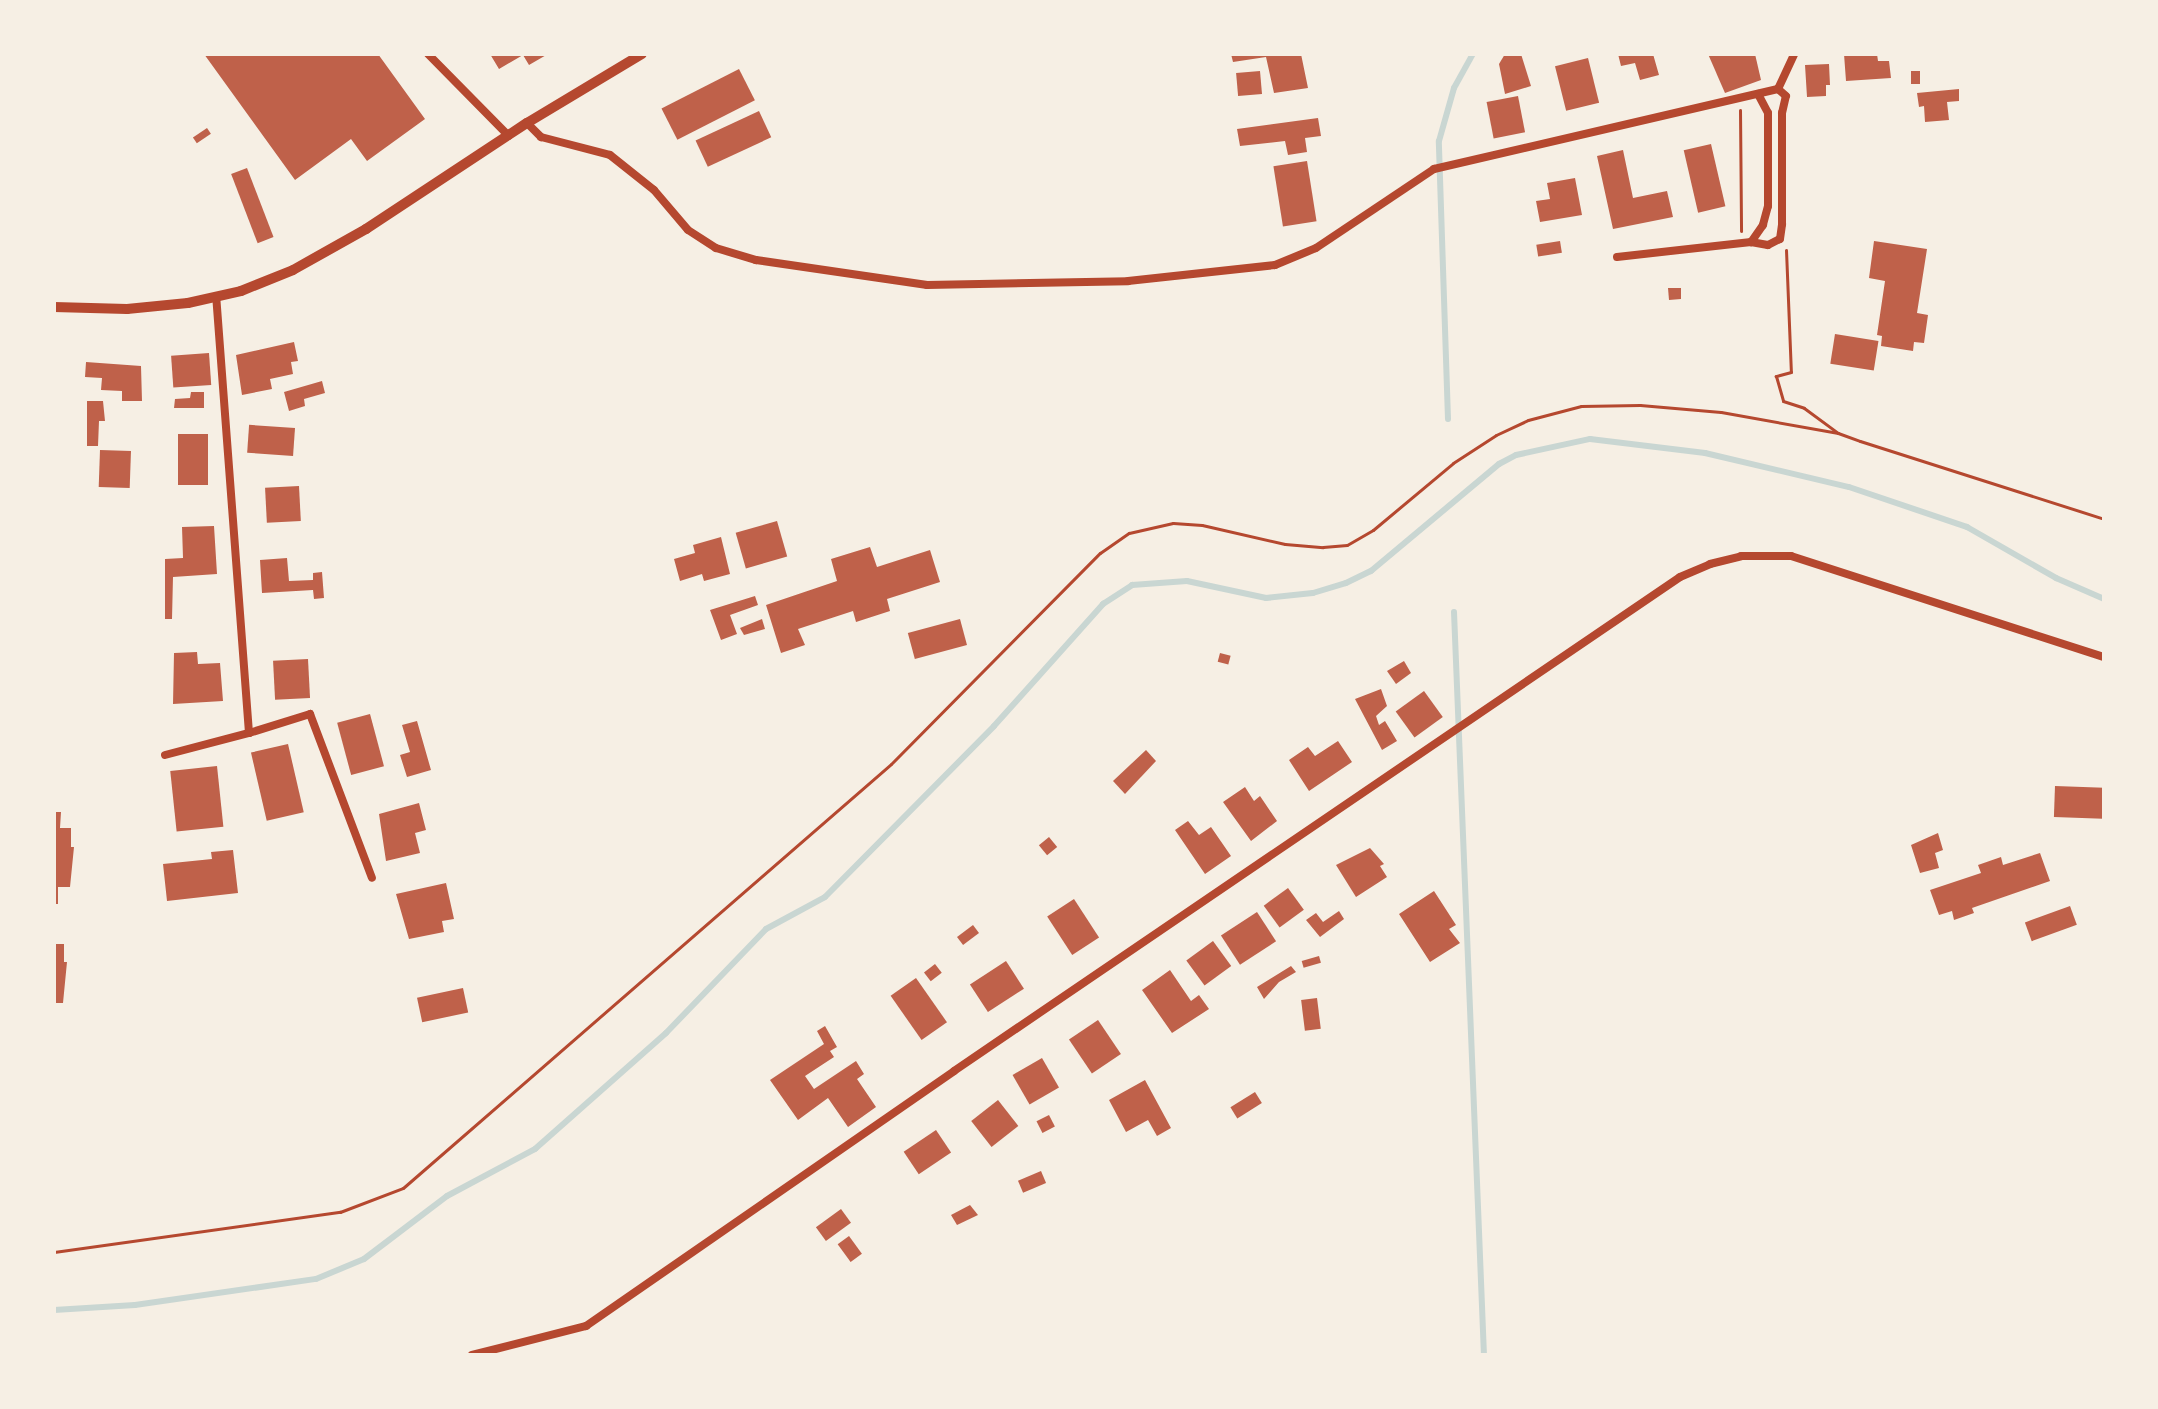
<!DOCTYPE html>
<html>
<head>
<meta charset="utf-8">
<style>
  body { margin:0 }
  #map { position:relative; width:2158px; height:1409px; overflow:hidden; background:#f6efe4; font-family:Inter,sans-serif }
  div>[style] { position:absolute }
  .stream>* { height:6px; margin:-3px; padding:0 3px; transform-origin:3px; border-radius:3px; background:#c9d6d2 }
  .building>* { inset:0; background:#bf614a; transform-origin:0 0 }
  .path>* { height:3px; margin:-1.5px; padding:0 1.5px; transform-origin:1.5px; border-radius:1.5px; background:#b5482f }
  .minor>* { height:8px; margin:-4px; padding:0 4px; transform-origin:4px; border-radius:4px; background:#b5482f }
  .tertiary>* { height:10px; margin:-5px; padding:0 5px; transform-origin:5px; border-radius:5px; background:#b5482f }
  span { translate:-50% -50%; white-space:nowrap; text-align:center; line-height:1.15; -webkit-text-stroke:6px #f6efe4; paint-order:stroke }
  .frame { position:absolute; inset:0; border:56px solid #f6efe4; pointer-events:none }
</style>
</head>
<body>
<div id="map">
  <div class="stream">
    <i style="left:1448px;top:419px;width:278px;rotate:-91.9deg"></i>
    <i style="left:1439px;top:141px;width:55px;rotate:-74.2deg"></i>
    <i style="left:1454px;top:88px;width:39px;rotate:-61deg"></i>
    <i style="left:1454px;top:612px;width:744px;rotate:87.69deg"></i>
    <i style="left:54px;top:1310px;width:81px;rotate:-3.5deg"></i>
    <i style="left:135px;top:1305px;width:183px;rotate:-8.2deg"></i>
    <i style="left:316px;top:1279px;width:52px;rotate:-22.6deg"></i>
    <i style="left:364px;top:1259px;width:104px;rotate:-37.2deg"></i>
    <i style="left:447px;top:1196px;width:100px;rotate:-28.1deg"></i>
    <i style="left:535px;top:1149px;width:175px;rotate:-41.5deg"></i>
    <i style="left:666px;top:1033px;width:144px;rotate:-46.1deg"></i>
    <i style="left:766px;top:929px;width:67px;rotate:-28.5deg"></i>
    <i style="left:825px;top:897px;width:240px;rotate:-45.3deg"></i>
    <i style="left:994px;top:726px;width:164px;rotate:-48.2deg"></i>
    <i style="left:1103px;top:604px;width:35px;rotate:-33deg"></i>
    <i style="left:1132px;top:585px;width:55px;rotate:-4.2deg"></i>
    <i style="left:1187px;top:581px;width:81px;rotate:12.1deg"></i>
    <i style="left:1266px;top:598px;width:47px;rotate:-6.1deg"></i>
    <i style="left:1313px;top:593px;width:34px;rotate:-17deg"></i>
    <i style="left:1346px;top:583px;width:28px;rotate:-26deg"></i>
    <i style="left:1371px;top:571px;width:167px;rotate:-39.9deg"></i>
    <i style="left:1499px;top:464px;width:19px;rotate:-28deg"></i>
    <i style="left:1516px;top:455px;width:76px;rotate:-12.2deg"></i>
    <i style="left:1590px;top:439px;width:116px;rotate:6.9deg"></i>
    <i style="left:1705px;top:453px;width:148px;rotate:13.3deg"></i>
    <i style="left:1849px;top:487px;width:125px;rotate:18.7deg"></i>
    <i style="left:1967px;top:527px;width:103px;rotate:29.8deg"></i>
    <i style="left:2056px;top:578px;width:52px;rotate:23.6deg"></i>
  </div>
  <div class="building">
    <i style="clip-path:polygon(204px 54px,378px 54px,425px 119px,367px 161px,351px 139px,295px 180px)"></i>
    <i style="clip-path:polygon(490px 54px,548px 54px,529px 65px,523px 55px,499px 69px)"></i>
    <i style="clip-path:polygon(1231px 54px,1301px 54px,1308px 88px,1274px 93px,1266px 57px,1233px 62px)"></i>
    <i style="clip-path:polygon(1505px 54px,1521px 54px,1531px 86px,1505px 94px,1499px 64px)"></i>
    <i style="clip-path:polygon(1618px 54px,1653px 54px,1659px 75px,1640px 80px,1635px 63px,1621px 66px)"></i>
    <i style="clip-path:polygon(1708px 54px,1755px 54px,1761px 80px,1725px 93px)"></i>
    <i style="clip-path:polygon(1844px 54px,1877px 54px,1878px 61px,1889px 61px,1891px 78px,1846px 81px)"></i>
    <i style="left:1588px;top:58px;width:46px;height:34px;rotate:76deg"></i>
    <i style="clip-path:polygon(1829px 64px,1830px 85px,1826px 85px,1826px 96px,1807px 97px,1805px 65px)"></i>
    <i style="left:739px;top:69px;width:35px;height:87px;rotate:63deg"></i>
    <i style="left:1260px;top:71px;width:23px;height:24px;rotate:85deg"></i>
    <i style="left:1911px;top:71px;width:9px;height:13px"></i>
    <i style="clip-path:polygon(1959px 89px,1959px 101px,1947px 102px,1949px 120px,1925px 122px,1924px 106px,1919px 107px,1917px 93px)"></i>
    <i style="left:1518px;top:96px;width:37px;height:32px;rotate:79deg"></i>
    <i style="left:759px;top:111px;width:29px;height:70px;rotate:65deg"></i>
    <i style="clip-path:polygon(1318px 118px,1321px 136px,1305px 138px,1307px 152px,1288px 155px,1285px 141px,1240px 146px,1237px 129px)"></i>
    <i style="left:207px;top:128px;width:7px;height:17px;rotate:56deg"></i>
    <i style="left:1711px;top:144px;width:64px;height:28px;rotate:77deg"></i>
    <i style="clip-path:polygon(1623px 150px,1633px 198px,1667px 191px,1673px 217px,1613px 229px,1597px 156px)"></i>
    <i style="left:1307px;top:161px;width:61px;height:34px;rotate:81deg"></i>
    <i style="left:247px;top:168px;width:74px;height:17px;rotate:69deg"></i>
    <i style="clip-path:polygon(1575px 178px,1582px 215px,1540px 222px,1536px 201px,1550px 199px,1547px 183px)"></i>
    <i style="left:1560px;top:241px;width:12px;height:24px;rotate:81deg"></i>
    <i style="clip-path:polygon(1874px 241px,1927px 249px,1917px 313px,1928px 315px,1924px 343px,1914px 342px,1913px 351px,1881px 346px,1882px 336px,1877px 335px,1885px 281px,1869px 278px)"></i>
    <i style="clip-path:polygon(1668px 288px,1681px 288px,1681px 299px,1669px 300px)"></i>
    <i style="left:1835px;top:334px;width:44px;height:30px;rotate:9deg"></i>
    <i style="clip-path:polygon(294px 342px,298px 361px,291px 362px,293px 374px,270px 379px,272px 389px,242px 395px,236px 355px)"></i>
    <i style="left:209px;top:353px;width:32px;height:38px;rotate:86deg"></i>
    <i style="clip-path:polygon(86px 362px,141px 366px,142px 401px,122px 401px,122px 391px,101px 390px,102px 378px,85px 377px)"></i>
    <i style="clip-path:polygon(322px 381px,325px 393px,304px 399px,305px 406px,289px 411px,284px 392px)"></i>
    <i style="clip-path:polygon(191px 392px,204px 392px,204px 408px,174px 408px,175px 399px,190px 398px)"></i>
    <i style="clip-path:polygon(87px 401px,103px 401px,105px 421px,99px 421px,98px 446px,87px 446px)"></i>
    <i style="left:295px;top:428px;width:28px;height:46px;rotate:94deg"></i>
    <i style="left:178px;top:434px;width:30px;height:51px"></i>
    <i style="left:100px;top:450px;width:31px;height:37px;rotate:2deg"></i>
    <i style="left:299px;top:486px;width:35px;height:34px;rotate:87deg"></i>
    <i style="left:777px;top:521px;width:37px;height:43px;rotate:74deg"></i>
    <i style="clip-path:polygon(214px 526px,217px 574px,173px 577px,172px 619px,165px 619px,165px 559px,183px 558px,182px 527px)"></i>
    <i style="clip-path:polygon(721px 537px,730px 574px,704px 581px,702px 574px,680px 581px,674px 559px,695px 553px,693px 545px)"></i>
    <i style="clip-path:polygon(870px 547px,877px 567px,930px 550px,940px 582px,887px 599px,890px 611px,856px 622px,853px 611px,798px 629px,805px 645px,781px 653px,766px 605px,837px 581px,831px 559px)"></i>
    <i style="clip-path:polygon(287px 558px,289px 581px,313px 580px,313px 573px,322px 572px,324px 598px,314px 599px,313px 590px,262px 593px,260px 560px)"></i>
    <i style="clip-path:polygon(755px 596px,758px 605px,730px 615px,737px 634px,721px 640px,710px 610px)"></i>
    <i style="clip-path:polygon(762px 619px,765px 629px,744px 635px,740px 628px)"></i>
    <i style="left:960px;top:619px;width:27px;height:54px;rotate:75deg"></i>
    <i style="clip-path:polygon(197px 652px,198px 664px,220px 663px,223px 701px,173px 704px,174px 653px)"></i>
    <i style="left:1220px;top:653px;width:11px;height:9px;rotate:15deg"></i>
    <i style="left:308px;top:659px;width:39px;height:35px;rotate:87deg"></i>
    <i style="clip-path:polygon(1404px 661px,1411px 673px,1396px 684px,1387px 671px)"></i>
    <i style="clip-path:polygon(1381px 689px,1387px 706px,1376px 716px,1379px 725px,1385px 721px,1397px 741px,1382px 750px,1355px 699px)"></i>
    <i style="left:1424px;top:691px;width:32px;height:35px;rotate:54deg"></i>
    <i style="left:370px;top:714px;width:54px;height:34px;rotate:75deg"></i>
    <i style="clip-path:polygon(417px 721px,431px 770px,407px 777px,400px 755px,410px 752px,402px 725px)"></i>
    <i style="clip-path:polygon(1338px 741px,1352px 762px,1309px 791px,1289px 760px,1308px 747px,1315px 756px)"></i>
    <i style="left:288px;top:744px;width:70px;height:38px;rotate:77deg"></i>
    <i style="clip-path:polygon(1146px 750px,1156px 761px,1125px 794px,1113px 781px)"></i>
    <i style="left:217px;top:766px;width:61px;height:47px;rotate:84deg"></i>
    <i style="left:2055px;top:786px;width:49px;height:31px;rotate:2deg"></i>
    <i style="clip-path:polygon(1245px 787px,1254px 801px,1260px 796px,1277px 821px,1251px 841px,1223px 802px)"></i>
    <i style="clip-path:polygon(419px 803px,426px 830px,415px 833px,420px 853px,386px 861px,379px 814px)"></i>
    <i style="clip-path:polygon(54px 812px,61px 812px,60px 828px,71px 828px,71px 847px,74px 847px,70px 887px,58px 887px,58px 904px,54px 904px)"></i>
    <i style="clip-path:polygon(1188px 821px,1199px 835px,1211px 827px,1231px 856px,1205px 874px,1175px 830px)"></i>
    <i style="clip-path:polygon(1938px 833px,1943px 850px,1935px 853px,1939px 868px,1920px 873px,1911px 845px)"></i>
    <i style="left:1049px;top:837px;width:13px;height:13px;rotate:51deg"></i>
    <i style="clip-path:polygon(1370px 848px,1384px 864px,1380px 866px,1387px 877px,1356px 897px,1336px 865px)"></i>
    <i style="clip-path:polygon(233px 850px,238px 893px,167px 901px,163px 864px,212px 859px,211px 852px)"></i>
    <i style="clip-path:polygon(2040px 853px,2050px 881px,1972px 908px,1974px 913px,1954px 920px,1952px 911px,1939px 915px,1930px 890px,1981px 873px,1978px 865px,2001px 857px,2003px 865px)"></i>
    <i style="clip-path:polygon(446px 883px,454px 919px,442px 921px,444px 932px,409px 939px,396px 894px)"></i>
    <i style="left:1288px;top:888px;width:27px;height:30px;rotate:54deg"></i>
    <i style="clip-path:polygon(1434px 891px,1456px 925px,1449px 929px,1460px 943px,1430px 962px,1399px 914px)"></i>
    <i style="left:1074px;top:899px;width:46px;height:32px;rotate:57deg"></i>
    <i style="left:2070px;top:906px;width:20px;height:48px;rotate:70deg"></i>
    <i style="clip-path:polygon(1339px 911px,1344px 919px,1320px 937px,1306px 920px,1316px 913px,1323px 922px)"></i>
    <i style="left:1257px;top:912px;width:35px;height:43px;rotate:57deg"></i>
    <i style="left:973px;top:925px;width:10px;height:20px;rotate:53deg"></i>
    <i style="left:1213px;top:941px;width:31px;height:33px;rotate:54deg"></i>
    <i style="clip-path:polygon(54px 944px,64px 944px,64px 962px,67px 962px,63px 1003px,54px 1003px)"></i>
    <i style="left:1319px;top:956px;width:7px;height:18px;rotate:74deg"></i>
    <i style="left:1006px;top:961px;width:33px;height:43px;rotate:57deg"></i>
    <i style="left:935px;top:964px;width:11px;height:14px;rotate:52deg"></i>
    <i style="clip-path:polygon(1291px 966px,1296px 972px,1279px 982px,1264px 999px,1257px 987px)"></i>
    <i style="clip-path:polygon(1170px 970px,1191px 1001px,1199px 995px,1209px 1009px,1172px 1033px,1142px 990px)"></i>
    <i style="left:916px;top:978px;width:54px;height:31px;rotate:55deg"></i>
    <i style="left:463px;top:988px;width:25px;height:47px;rotate:78deg"></i>
    <i style="left:1317px;top:998px;width:31px;height:16px;rotate:83deg"></i>
    <i style="left:1098px;top:1020px;width:41px;height:35px;rotate:56deg"></i>
    <i style="clip-path:polygon(825px 1026px,837px 1047px,830px 1051px,834px 1057px,805px 1076px,814px 1089px,856px 1061px,864px 1074px,857px 1079px,876px 1107px,848px 1127px,828px 1098px,798px 1120px,770px 1080px,824px 1044px,817px 1031px)"></i>
    <i style="left:1042px;top:1058px;width:34px;height:34px;rotate:60deg"></i>
    <i style="clip-path:polygon(1145px 1080px,1171px 1128px,1157px 1136px,1148px 1120px,1126px 1132px,1109px 1100px)"></i>
    <i style="left:1255px;top:1092px;width:13px;height:29px;rotate:58deg"></i>
    <i style="left:998px;top:1100px;width:33px;height:34px;rotate:52deg"></i>
    <i style="left:1049px;top:1115px;width:13px;height:14px;rotate:63deg"></i>
    <i style="left:936px;top:1130px;width:27px;height:39px;rotate:56deg"></i>
    <i style="left:1041px;top:1171px;width:13px;height:25px;rotate:67deg"></i>
    <i style="clip-path:polygon(970px 1205px,978px 1215px,957px 1225px,951px 1215px)"></i>
    <i style="left:841px;top:1209px;width:17px;height:31px;rotate:54deg"></i>
    <i style="left:849px;top:1236px;width:22px;height:14px;rotate:54deg"></i>
  </div>
  <div class="path">
    <i style="left:1740px;top:110px;width:121px;rotate:89.5deg"></i>
    <i style="left:1786px;top:250px;width:122px;rotate:87.7deg"></i>
    <i style="left:1791px;top:372px;width:16px;rotate:165deg"></i>
    <i style="left:1776px;top:376px;width:26px;rotate:74deg"></i>
    <i style="left:1783px;top:401px;width:22px;rotate:18deg"></i>
    <i style="left:1804px;top:408px;width:42px;rotate:36.3deg"></i>
    <i style="left:1838px;top:433px;width:23px;rotate:20deg"></i>
    <i style="left:1860px;top:441px;width:256px;rotate:17.7deg"></i>
    <i style="left:54px;top:1252px;width:289px;rotate:-8deg"></i>
    <i style="left:340px;top:1212px;width:67px;rotate:-20.9deg"></i>
    <i style="left:403px;top:1188px;width:646px;rotate:-40.99deg"></i>
    <i style="left:891px;top:764px;width:297px;rotate:-45.3deg"></i>
    <i style="left:1100px;top:553px;width:35px;rotate:-35deg"></i>
    <i style="left:1129px;top:533px;width:45px;rotate:-12.8deg"></i>
    <i style="left:1173px;top:523px;width:29px;rotate:4deg"></i>
    <i style="left:1202px;top:525px;width:85px;rotate:12.9deg"></i>
    <i style="left:1285px;top:544px;width:38px;rotate:5deg"></i>
    <i style="left:1323px;top:547px;width:24px;rotate:-5deg"></i>
    <i style="left:1347px;top:545px;width:30px;rotate:-30deg"></i>
    <i style="left:1373px;top:530px;width:104px;rotate:-39.9deg"></i>
    <i style="left:1453px;top:463px;width:51px;rotate:-33.1deg"></i>
    <i style="left:1496px;top:435px;width:35px;rotate:-25deg"></i>
    <i style="left:1528px;top:420px;width:55px;rotate:-14.8deg"></i>
    <i style="left:1581px;top:406px;width:59px;rotate:-1deg"></i>
    <i style="left:1640px;top:405px;width:81px;rotate:4.9deg"></i>
    <i style="left:1721px;top:412px;width:119px;rotate:10.2deg"></i>
  </div>
  <div class="minor">
    <i style="left:428px;top:54px;width:115px;rotate:45.4deg"></i>
    <i style="left:1758px;top:94px;width:21px;rotate:62deg"></i>
    <i style="left:1768px;top:113px;width:93px;rotate:90deg"></i>
    <i style="left:1768px;top:206px;width:20px;rotate:105deg"></i>
    <i style="left:1763px;top:225px;width:21px;rotate:125deg"></i>
    <i style="left:1751px;top:242px;width:17px;rotate:10deg"></i>
    <i style="left:1768px;top:245px;width:13px;rotate:-27deg"></i>
    <i style="left:1780px;top:239px;width:15px;rotate:-82deg"></i>
    <i style="left:1782px;top:224px;width:111px;rotate:-90deg"></i>
    <i style="left:1782px;top:113px;width:17px;rotate:-77deg"></i>
    <i style="left:1786px;top:96px;width:11px;rotate:-139deg"></i>
    <i style="left:527px;top:123px;width:20px;rotate:45deg"></i>
    <i style="left:541px;top:137px;width:71px;rotate:14.6deg"></i>
    <i style="left:610px;top:155px;width:56px;rotate:38.5deg"></i>
    <i style="left:654px;top:190px;width:52px;rotate:49.6deg"></i>
    <i style="left:688px;top:230px;width:33px;rotate:33deg"></i>
    <i style="left:716px;top:248px;width:42px;rotate:16.7deg"></i>
    <i style="left:756px;top:260px;width:173px;rotate:8.3deg"></i>
    <i style="left:927px;top:285px;width:201px;rotate:-1.1deg"></i>
    <i style="left:1128px;top:281px;width:148px;rotate:-6.2deg"></i>
    <i style="left:1275px;top:265px;width:44px;rotate:-22.5deg"></i>
    <i style="left:1316px;top:248px;width:142px;rotate:-33.8deg"></i>
    <i style="left:1434px;top:169px;width:353px;rotate:-13.1deg"></i>
    <i style="left:1778px;top:89px;width:38px;rotate:-65deg"></i>
    <i style="left:1617px;top:257px;width:135px;rotate:-6.4deg"></i>
    <i style="left:249px;top:733px;width:64px;rotate:-17.3deg"></i>
    <i style="left:310px;top:714px;width:175px;rotate:69.3deg"></i>
    <i style="left:165px;top:755px;width:87px;rotate:-14.7deg"></i>
    <i style="left:249px;top:733px;width:436px;rotate:-94.3deg"></i>
    <i style="left:472px;top:1355px;width:118px;rotate:-14.3deg"></i>
    <i style="left:586px;top:1326px;width:448px;rotate:-34.7deg"></i>
    <i style="left:954px;top:1071px;width:878px;rotate:-34.23deg"></i>
    <i style="left:1680px;top:577px;width:33px;rotate:-23deg"></i>
    <i style="left:1710px;top:564px;width:32px;rotate:-14deg"></i>
    <i style="left:1741px;top:556px;width:50px"></i>
    <i style="left:1791px;top:556px;width:329px;rotate:17.9deg"></i>
  </div>
  <div class="tertiary">
    <i style="left:54px;top:307px;width:73px;rotate:1.6deg"></i>
    <i style="left:127px;top:309px;width:61px;rotate:-5.6deg"></i>
    <i style="left:188px;top:303px;width:54px;rotate:-12.8deg"></i>
    <i style="left:241px;top:291px;width:56px;rotate:-22deg"></i>
    <i style="left:293px;top:270px;width:84px;rotate:-29.3deg"></i>
    <i style="left:366px;top:229px;width:193px;rotate:-33.4deg"></i>
    <i style="left:527px;top:123px;width:134px;rotate:-31deg"></i>
  </div>
  <div class="frame"></div>
</div>
</body>
</html>
